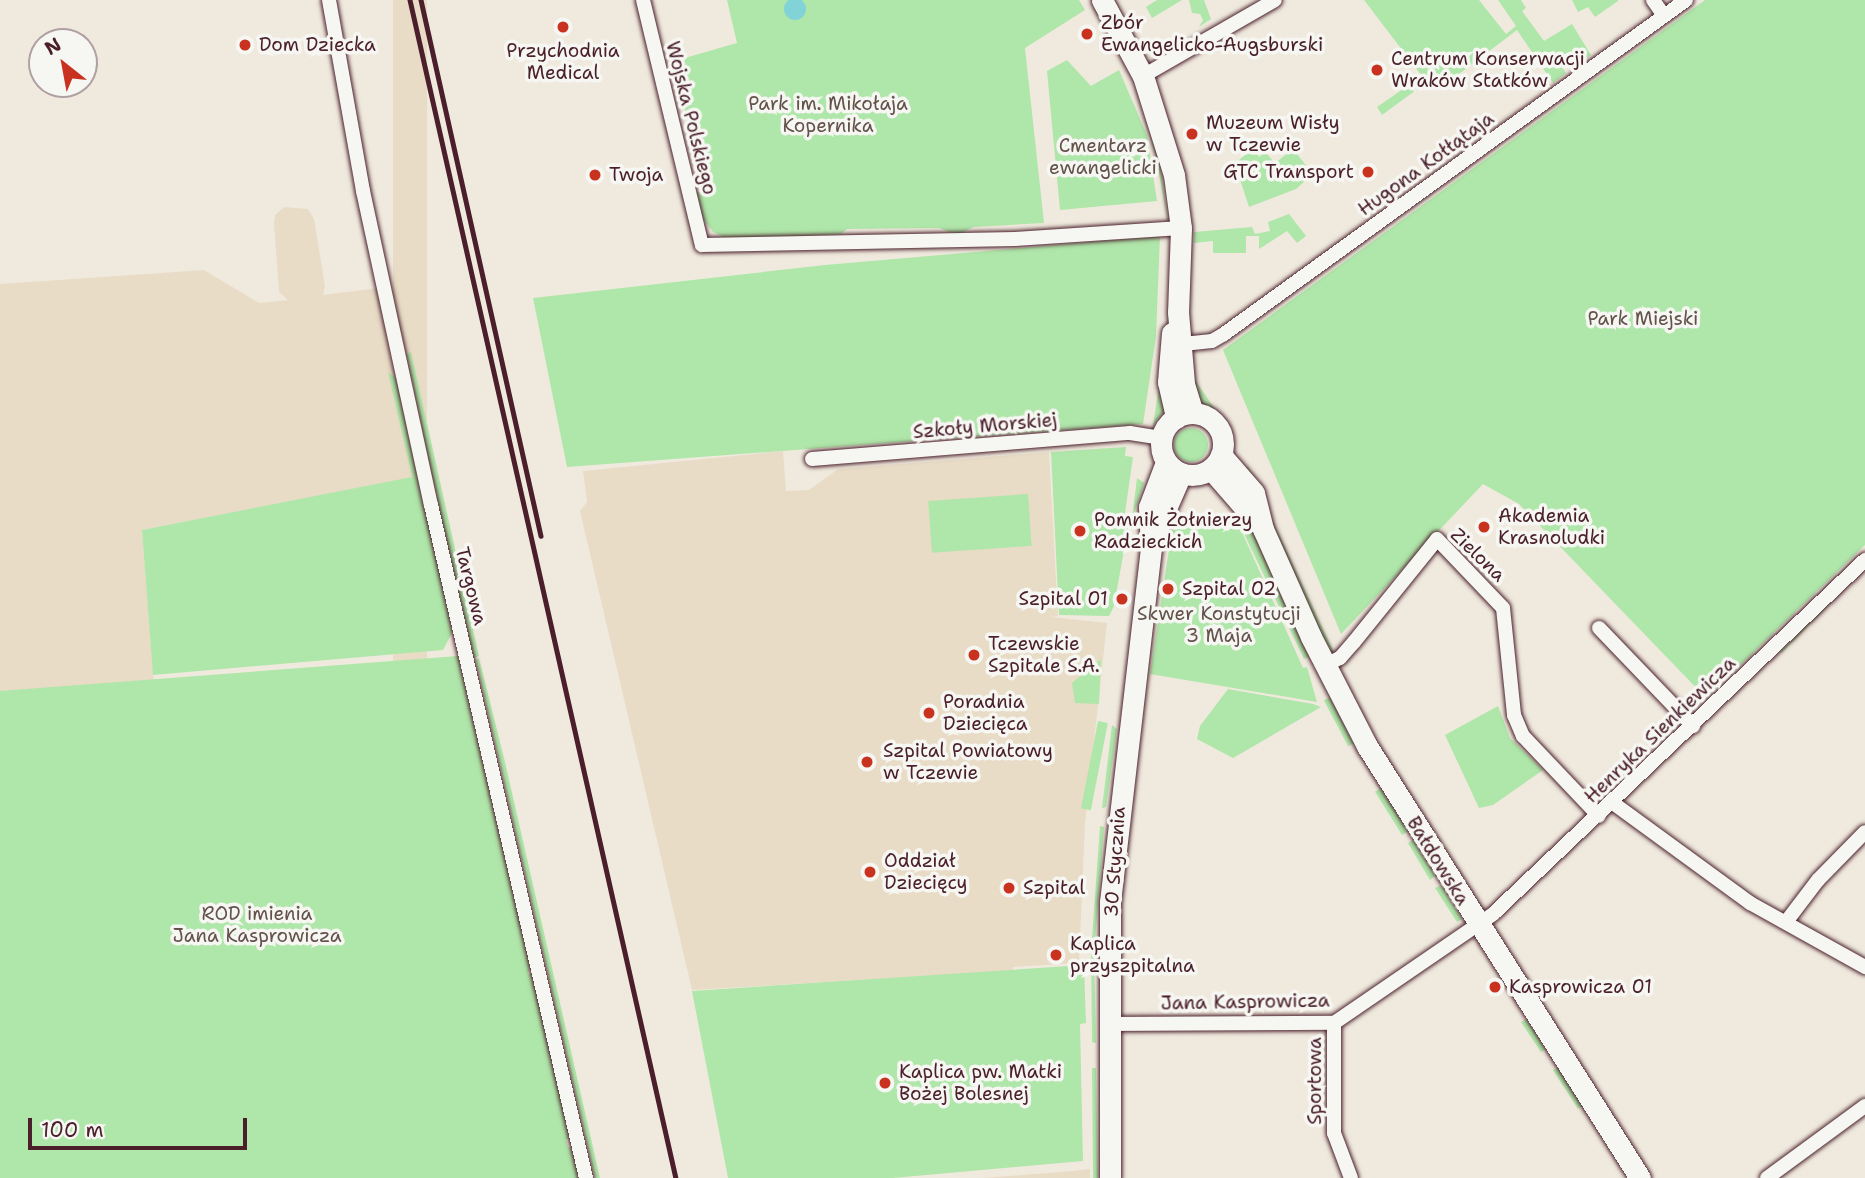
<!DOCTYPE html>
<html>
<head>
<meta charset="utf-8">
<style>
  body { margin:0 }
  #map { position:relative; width:1865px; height:1178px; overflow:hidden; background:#f0eade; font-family:"Shantell Sans",sans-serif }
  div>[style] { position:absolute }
  .built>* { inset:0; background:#e8dcc6; transform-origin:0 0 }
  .green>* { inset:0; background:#afe6a9; transform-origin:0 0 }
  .round { border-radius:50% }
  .water>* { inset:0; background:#82d3d8 }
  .roads { filter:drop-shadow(0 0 2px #4a1f2b) drop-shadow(0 0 2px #4a1f2b) }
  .street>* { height:14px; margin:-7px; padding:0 7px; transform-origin:7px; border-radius:7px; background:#f6f6f2 }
  .secondary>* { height:21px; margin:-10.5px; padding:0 10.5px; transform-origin:10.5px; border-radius:10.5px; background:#f6f6f2 }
  .secondary>.ring { margin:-10.5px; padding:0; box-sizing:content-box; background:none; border:21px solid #f6f6f2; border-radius:50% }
  .rail>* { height:4.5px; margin:-2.25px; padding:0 2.25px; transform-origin:2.25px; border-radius:2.25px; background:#4a1f2b }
  .dots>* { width:19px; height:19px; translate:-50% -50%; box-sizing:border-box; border:4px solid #f6f6f2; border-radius:50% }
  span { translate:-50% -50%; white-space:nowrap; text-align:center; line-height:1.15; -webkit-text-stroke:7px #f6f6f2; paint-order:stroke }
  .poi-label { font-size:19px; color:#4a1f2b }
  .left { translate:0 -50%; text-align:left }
  .right { translate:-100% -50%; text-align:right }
  .park-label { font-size:19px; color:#63514a }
  .street-label { font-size:19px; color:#4a1f2b }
  .north { position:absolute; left:28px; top:28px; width:70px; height:70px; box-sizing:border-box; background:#f6f6f2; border:2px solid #b1a0a2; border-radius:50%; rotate:329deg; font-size:19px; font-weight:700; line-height:28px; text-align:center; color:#4a1f2b }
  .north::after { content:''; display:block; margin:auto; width:24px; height:32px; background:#c8321e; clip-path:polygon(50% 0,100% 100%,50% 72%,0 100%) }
  .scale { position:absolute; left:28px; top:1118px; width:219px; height:32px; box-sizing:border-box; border:4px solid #4a1f2b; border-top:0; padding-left:9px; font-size:21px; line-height:24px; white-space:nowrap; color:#4a1f2b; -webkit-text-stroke:5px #f6f6f2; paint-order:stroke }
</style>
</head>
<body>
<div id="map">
  <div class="built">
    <i style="left:393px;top:0;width:34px;height:1208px"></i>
    <i style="clip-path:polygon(284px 207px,308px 209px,314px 219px,325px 286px,323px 295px,379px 288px,411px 478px,142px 530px,154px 682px,0 693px,0 284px,204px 270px,259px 303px,288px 300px,279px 292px,274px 223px,275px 215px)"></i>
    <i style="clip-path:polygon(783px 451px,786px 491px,809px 490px,838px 469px,1049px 452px,1058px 616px,1051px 617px,1107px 623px,1085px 823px,1079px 963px,1013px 967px,1013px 971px,692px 990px,580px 511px,587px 502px,583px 471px)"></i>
    <i style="clip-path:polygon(1090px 1169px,1090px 1178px,983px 1178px,1071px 1171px)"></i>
  </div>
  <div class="green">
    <i style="clip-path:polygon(727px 0,1079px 0,1085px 10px,1025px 48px,1044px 223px,974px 227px,957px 235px,939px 228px,847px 229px,841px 234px,730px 240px,713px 232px,703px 219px,695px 193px,708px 190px,671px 62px,737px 43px)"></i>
    <i style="clip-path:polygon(1157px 0,1182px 0,1152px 18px,1146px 7px)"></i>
    <i style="clip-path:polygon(1189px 0,1204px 0,1211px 19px,1199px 27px,1203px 20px,1200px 14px,1192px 13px)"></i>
    <i style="clip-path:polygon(1364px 0,1479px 0,1506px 34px,1516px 26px,1498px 0,1521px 0,1526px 8px,1522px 11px,1544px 41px,1572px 24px,1591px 55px,1576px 66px,1569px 58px,1560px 64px,1566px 73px,1553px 83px,1517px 30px,1451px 80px,1450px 86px,1445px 89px,1440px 81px,1431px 86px,1427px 82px,1382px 115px,1377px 107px,1422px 76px)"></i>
    <i style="clip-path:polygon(1572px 0,1618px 0,1618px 1px,1595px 17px,1588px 7px,1578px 12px)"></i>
    <i style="clip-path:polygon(1705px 0,1865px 0,1865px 545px,1706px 698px,1519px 504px,1483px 484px,1341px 634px,1223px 350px)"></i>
    <i style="clip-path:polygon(1067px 60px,1091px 86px,1119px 70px,1147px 135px,1157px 201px,1060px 210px,1047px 71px)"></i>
    <i style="clip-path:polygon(1140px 96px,1160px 161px,1168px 225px,1157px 162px)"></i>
    <i style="clip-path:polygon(1253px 147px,1259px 157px,1265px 152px,1275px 163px,1293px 149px,1313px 174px,1296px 189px,1249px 207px,1235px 164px)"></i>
    <i style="clip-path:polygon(1289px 214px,1306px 236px,1297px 243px,1287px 231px,1259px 249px,1259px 236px,1246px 236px,1246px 253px,1213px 253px,1213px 241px,1194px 243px,1194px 232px,1252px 227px,1255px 234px,1270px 231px,1268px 222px)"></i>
    <i style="clip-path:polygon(1160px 236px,1156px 336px,1143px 424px,567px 467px,533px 298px,825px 265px)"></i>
    <i style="clip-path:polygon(411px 352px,479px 656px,474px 658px,429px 464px,407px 354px)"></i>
    <i style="clip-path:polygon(388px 372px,397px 379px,453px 631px,443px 650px,153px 675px,142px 530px,412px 477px)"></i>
    <i style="clip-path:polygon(1193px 377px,1219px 415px,1198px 401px)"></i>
    <i style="clip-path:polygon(1160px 379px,1166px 408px,1153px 426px)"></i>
    <i class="round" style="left:1174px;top:428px;width:34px;height:34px"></i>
    <i style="clip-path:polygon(1126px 447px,1125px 456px,1133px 457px,1123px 527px,1128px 528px,1114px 606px,1109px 616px,1059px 615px,1051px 452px)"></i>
    <i style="clip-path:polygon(1248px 466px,1284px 545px,1334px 652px,1329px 654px,1243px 471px)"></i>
    <i style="clip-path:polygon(1137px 478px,1144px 483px,1132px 520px,1134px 503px)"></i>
    <i style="left:1028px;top:494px;width:52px;height:100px;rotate:86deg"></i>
    <i style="clip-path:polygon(1226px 496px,1251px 527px,1310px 657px,1304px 659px)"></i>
    <i style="clip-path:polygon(1236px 519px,1303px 668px,1307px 667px,1317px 702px,1150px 674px,1172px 530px)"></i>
    <i style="clip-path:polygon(1865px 568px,1782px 653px,1780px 652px)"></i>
    <i style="clip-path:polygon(458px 656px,530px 966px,528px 974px,534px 974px,574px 1139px,566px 1139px,568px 1147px,575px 1148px,583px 1178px,0 1178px,0 691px)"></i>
    <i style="clip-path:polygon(479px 658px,505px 762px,600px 1178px,595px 1178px,476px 660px)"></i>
    <i style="clip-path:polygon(1101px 659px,1099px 704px,1075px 703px,1072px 683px)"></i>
    <i style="clip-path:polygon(1228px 689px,1313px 704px,1321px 707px,1233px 758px,1197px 739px,1200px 726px)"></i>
    <i style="left:1330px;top:697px;width:52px;height:7px;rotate:62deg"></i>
    <i style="clip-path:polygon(1498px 706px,1510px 738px,1543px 770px,1493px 805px,1479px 808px,1445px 735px)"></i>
    <i style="left:1098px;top:721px;width:10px;height:89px;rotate:11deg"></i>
    <i style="clip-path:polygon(1112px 725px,1117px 729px,1106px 807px,1102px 808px)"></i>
    <i style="left:1381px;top:788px;width:51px;height:7px;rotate:58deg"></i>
    <i style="clip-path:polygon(1100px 826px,1104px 827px,1094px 953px,1096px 1043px,1092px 1042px,1091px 953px)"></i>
    <i style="clip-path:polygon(1413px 840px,1436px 875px,1430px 880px,1408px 843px)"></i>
    <i style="clip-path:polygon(1441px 885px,1462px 919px,1457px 922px,1435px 888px)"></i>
    <i style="clip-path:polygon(1084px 965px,1086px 1023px,1080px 1024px,1083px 1161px,893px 1178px,728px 1178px,692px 991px)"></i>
    <i style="left:1526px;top:1019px;width:36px;height:6px;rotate:56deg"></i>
    <i style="left:1558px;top:1067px;width:46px;height:6px;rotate:57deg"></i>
    <i style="clip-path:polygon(1092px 1068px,1096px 1068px,1098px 1178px,1093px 1178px)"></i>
  </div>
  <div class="water">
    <i class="round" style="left:784px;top:-2px;width:22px;height:22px"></i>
  </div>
  <div class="roads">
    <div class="street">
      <i style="left:329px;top:0;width:194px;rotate:79.9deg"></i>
      <i style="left:363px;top:191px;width:321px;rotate:77.8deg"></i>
      <i style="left:431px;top:505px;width:691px;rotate:77.03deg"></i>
      <i style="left:643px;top:0;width:252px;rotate:76.5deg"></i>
      <i style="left:702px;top:245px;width:313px;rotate:-1.1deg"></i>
      <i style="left:1015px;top:239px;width:166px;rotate:-3.8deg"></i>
      <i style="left:1653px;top:0;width:19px;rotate:55deg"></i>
      <i style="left:1143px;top:76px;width:152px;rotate:-29.9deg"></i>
      <i style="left:1183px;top:344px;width:29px;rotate:-6deg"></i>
      <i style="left:1212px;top:341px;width:14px;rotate:-30deg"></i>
      <i style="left:1224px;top:334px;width:570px;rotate:-35.86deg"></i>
      <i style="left:812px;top:459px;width:319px;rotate:-4.7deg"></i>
      <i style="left:1130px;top:433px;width:31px;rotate:9deg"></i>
      <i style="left:1599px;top:628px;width:136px;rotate:46.2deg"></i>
      <i style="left:1324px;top:666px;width:18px;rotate:-27deg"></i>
      <i style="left:1340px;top:658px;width:21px;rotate:-49deg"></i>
      <i style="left:1354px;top:642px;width:132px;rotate:-51.1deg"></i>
      <i style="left:1437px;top:539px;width:95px;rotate:46.3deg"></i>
      <i style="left:1503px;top:608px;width:108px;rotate:84.1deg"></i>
      <i style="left:1514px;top:715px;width:23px;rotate:67deg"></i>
      <i style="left:1523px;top:736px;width:110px;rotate:46.5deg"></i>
      <i style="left:1613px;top:803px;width:170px;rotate:36.1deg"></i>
      <i style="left:1750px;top:903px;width:132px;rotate:29.1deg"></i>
      <i style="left:1786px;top:922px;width:53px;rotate:-52.7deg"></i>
      <i style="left:1818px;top:880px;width:67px;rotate:-45.6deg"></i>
      <i style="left:1334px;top:1023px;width:110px;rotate:90deg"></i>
      <i style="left:1334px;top:1133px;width:48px;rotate:69.3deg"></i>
      <i style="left:1110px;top:1024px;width:224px;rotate:-0.3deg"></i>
      <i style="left:1334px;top:1023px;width:193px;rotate:-34.4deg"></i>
      <i style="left:1493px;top:914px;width:514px;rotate:-43.58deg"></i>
      <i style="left:1767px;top:1178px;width:122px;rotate:-36.3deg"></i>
    </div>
    <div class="secondary">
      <i style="left:1102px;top:0;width:86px;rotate:61.7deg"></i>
      <i style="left:1143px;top:76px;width:104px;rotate:72.6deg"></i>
      <i style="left:1174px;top:175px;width:53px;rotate:82.5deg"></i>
      <i style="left:1181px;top:228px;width:84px;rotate:92deg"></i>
      <i style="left:1178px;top:312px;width:72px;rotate:85.2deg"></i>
      <i style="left:1184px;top:384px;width:30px;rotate:73deg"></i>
      <i style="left:1172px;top:333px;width:49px;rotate:94.7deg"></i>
      <i style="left:1168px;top:382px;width:37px;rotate:77deg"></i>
      <i class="ring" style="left:1161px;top:413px;width:41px;height:41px"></i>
      <i style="left:1221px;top:455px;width:50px;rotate:49deg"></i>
      <i style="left:1254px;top:493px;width:37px;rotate:76deg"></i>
      <i style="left:1263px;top:529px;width:118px;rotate:66deg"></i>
      <i style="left:1311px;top:637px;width:123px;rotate:62.8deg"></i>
      <i style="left:1367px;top:746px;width:511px;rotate:57.71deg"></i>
      <i style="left:1211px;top:469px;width:70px;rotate:49deg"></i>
      <i style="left:1157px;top:529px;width:60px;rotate:-66.4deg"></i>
      <i style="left:1110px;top:1178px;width:276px;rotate:-90deg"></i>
      <i style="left:1110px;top:902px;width:356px;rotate:-83.4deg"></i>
      <i style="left:1151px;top:548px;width:41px;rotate:-92.8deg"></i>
      <i style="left:1149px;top:507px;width:48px;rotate:-69.3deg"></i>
    </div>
  </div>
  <div class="rail">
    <i style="left:410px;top:0;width:1208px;rotate:77.28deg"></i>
    <i style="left:421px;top:0;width:549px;rotate:77.38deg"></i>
  </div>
  <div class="dots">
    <i style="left:563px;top:27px;background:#c8321e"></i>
    <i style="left:1087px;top:34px;background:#c8321e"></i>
    <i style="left:245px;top:45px;background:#c8321e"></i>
    <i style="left:1377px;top:70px;background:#c8321e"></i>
    <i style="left:1192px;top:134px;background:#c8321e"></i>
    <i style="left:1368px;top:172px;background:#c8321e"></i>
    <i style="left:595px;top:175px;background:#c8321e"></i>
    <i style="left:1484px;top:527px;background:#c8321e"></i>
    <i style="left:1080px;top:531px;background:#c8321e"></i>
    <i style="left:1168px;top:589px;background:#c8321e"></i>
    <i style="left:1122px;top:599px;background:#c8321e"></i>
    <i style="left:974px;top:655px;background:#c8321e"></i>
    <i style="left:929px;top:713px;background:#c8321e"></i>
    <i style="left:867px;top:762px;background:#c8321e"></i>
    <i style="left:870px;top:872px;background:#c8321e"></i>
    <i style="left:1009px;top:888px;background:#c8321e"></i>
    <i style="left:1056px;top:955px;background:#c8321e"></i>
    <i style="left:1495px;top:987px;background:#c8321e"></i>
    <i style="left:885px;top:1083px;background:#c8321e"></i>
  </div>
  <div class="poi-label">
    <span class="left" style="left:1101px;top:34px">Zbór<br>Ewangelicko-Augsburski</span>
    <span class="left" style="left:259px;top:45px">Dom Dziecka</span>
    <span style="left:563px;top:62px">Przychodnia<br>Medical</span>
    <span class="left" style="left:1391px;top:70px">Centrum Konserwacji<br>Wraków Statków</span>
    <span class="left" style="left:1206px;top:134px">Muzeum Wisły<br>w Tczewie</span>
    <span class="right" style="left:1354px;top:172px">GTC Transport</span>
    <span class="left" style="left:609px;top:175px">Twoja</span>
    <span class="left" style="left:1498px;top:527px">Akademia<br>Krasnoludki</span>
    <span class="left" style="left:1094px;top:531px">Pomnik Żołnierzy<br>Radzieckich</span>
    <span class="left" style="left:1182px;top:589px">Szpital 02</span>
    <span class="right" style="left:1108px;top:599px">Szpital 01</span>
    <span class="left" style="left:988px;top:655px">Tczewskie<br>Szpitale S.A.</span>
    <span class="left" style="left:943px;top:713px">Poradnia<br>Dziecięca</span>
    <span class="left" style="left:883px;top:762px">Szpital Powiatowy<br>w Tczewie</span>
    <span class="left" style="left:884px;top:872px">Oddział<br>Dziecięcy</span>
    <span class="left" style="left:1023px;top:888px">Szpital</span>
    <span class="left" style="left:1070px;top:955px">Kaplica<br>przyszpitalna</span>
    <span class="left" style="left:1509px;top:987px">Kasprowicza 01</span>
    <span class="left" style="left:899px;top:1083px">Kaplica pw. Matki<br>Bożej Bolesnej</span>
  </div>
  <div class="park-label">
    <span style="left:828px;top:115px">Park im. Mikołaja<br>Kopernika</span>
    <span style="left:1103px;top:157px">Cmentarz<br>ewangelicki</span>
    <span style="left:1643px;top:319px">Park Miejski</span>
    <span style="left:1219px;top:625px">Skwer Konstytucji<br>3 Maja</span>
    <span style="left:257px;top:925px">ROD imienia<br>Jana Kasprowicza</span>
  </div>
  <div class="street-label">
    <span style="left:691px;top:118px;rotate:76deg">Wojska Polskiego</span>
    <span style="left:1426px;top:164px;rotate:-36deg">Hugona Kołłątaja</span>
    <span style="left:985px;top:426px;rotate:-5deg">Szkoły Morskiej</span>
    <span style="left:1478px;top:555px;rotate:44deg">Zielona</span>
    <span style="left:471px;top:586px;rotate:76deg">Targowa</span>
    <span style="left:1660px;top:730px;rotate:-44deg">Henryka Sienkiewicza</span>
    <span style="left:1438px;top:861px;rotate:58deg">Bałdowska</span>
    <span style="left:1115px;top:862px;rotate:-86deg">30 Stycznia</span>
    <span style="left:1245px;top:1002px;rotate:-1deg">Jana Kasprowicza</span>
    <span style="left:1315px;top:1081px;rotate:-90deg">Sportowa</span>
  </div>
  <div class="north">N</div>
  <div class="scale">100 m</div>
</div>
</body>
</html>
